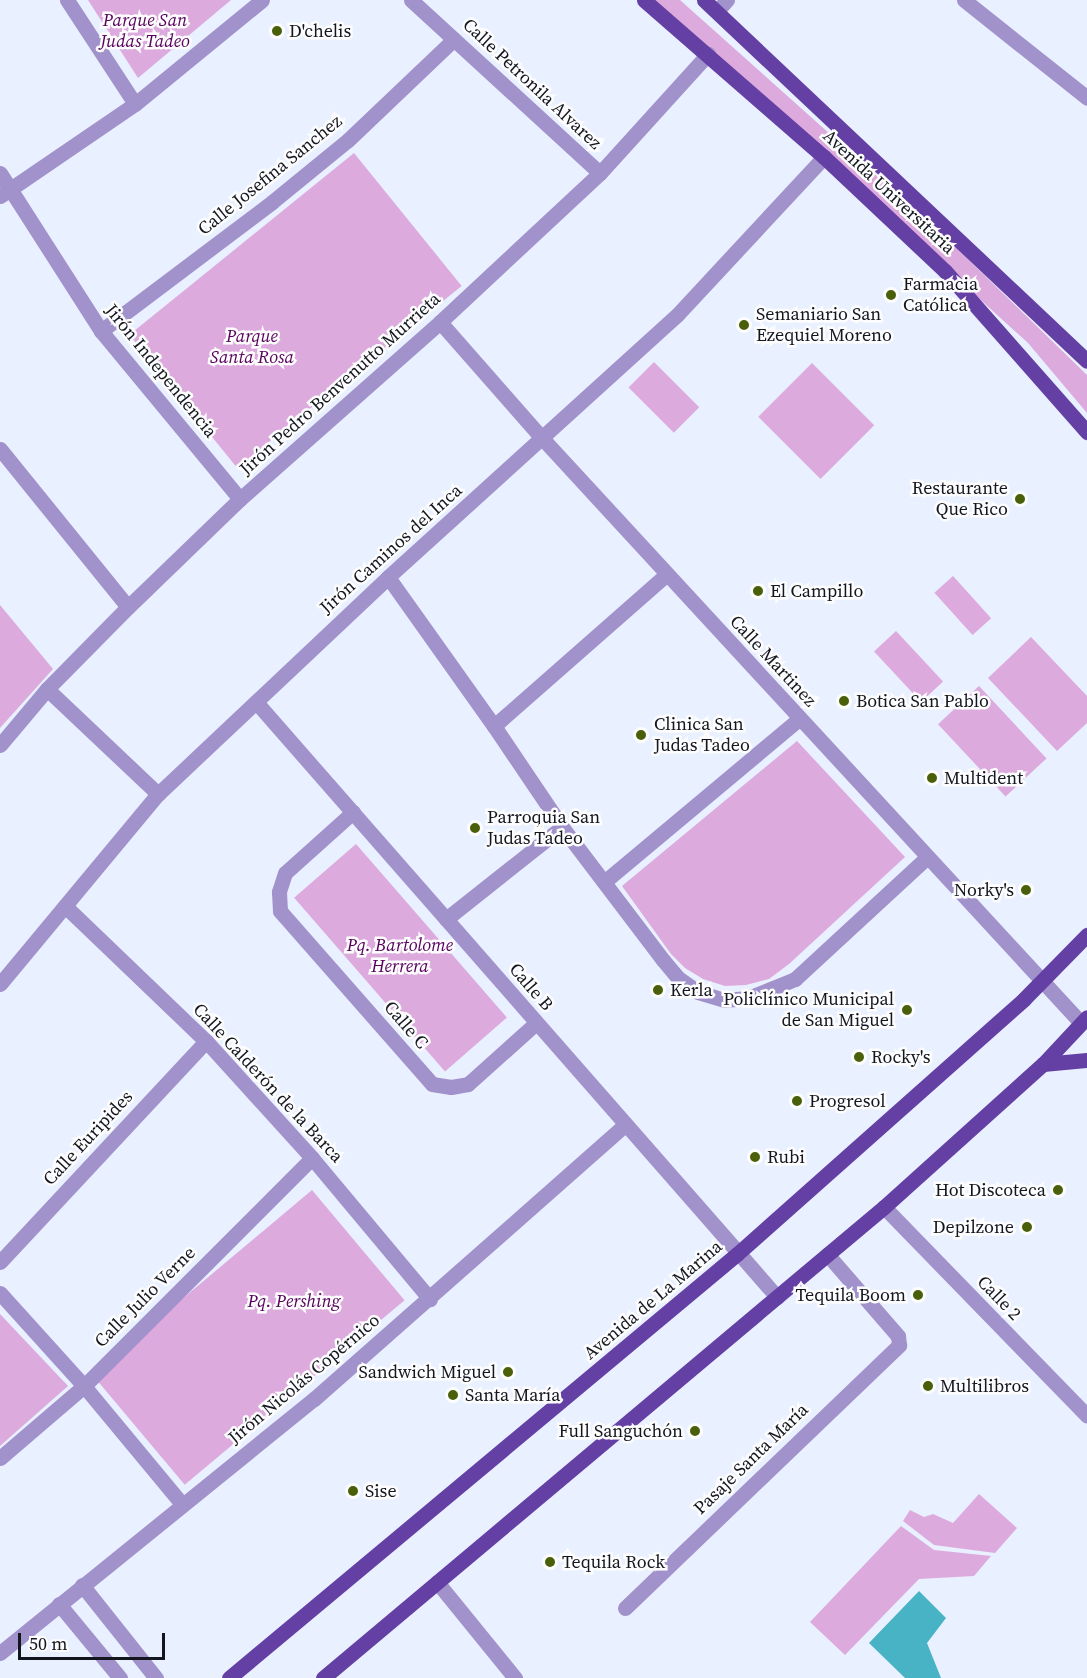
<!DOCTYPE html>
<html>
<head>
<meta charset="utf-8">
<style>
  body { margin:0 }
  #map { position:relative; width:1087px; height:1678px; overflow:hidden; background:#e9f0ff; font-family:"Source Serif 4",serif }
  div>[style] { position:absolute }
  .green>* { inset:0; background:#dcaadd; transform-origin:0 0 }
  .water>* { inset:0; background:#48b3c5 }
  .minor>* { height:15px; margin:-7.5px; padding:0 7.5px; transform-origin:7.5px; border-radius:7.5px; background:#a292cb }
  .major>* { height:15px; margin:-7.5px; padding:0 7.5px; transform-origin:7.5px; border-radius:7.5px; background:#643fa4 }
  .dots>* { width:16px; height:16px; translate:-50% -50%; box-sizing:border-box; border:3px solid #fdfdfd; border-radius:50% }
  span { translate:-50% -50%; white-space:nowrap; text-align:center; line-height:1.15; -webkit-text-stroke:5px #fdfdfd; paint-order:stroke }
  .park-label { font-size:18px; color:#57005d; font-style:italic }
  .poi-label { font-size:18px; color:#13161f }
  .left { translate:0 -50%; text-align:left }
  .right { translate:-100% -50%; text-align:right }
  .street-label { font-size:18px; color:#13161f }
  .scale { position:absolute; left:18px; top:1633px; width:147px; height:27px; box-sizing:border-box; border:3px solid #13161f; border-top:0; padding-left:8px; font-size:18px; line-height:21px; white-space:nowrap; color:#13161f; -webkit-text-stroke:4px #fdfdfd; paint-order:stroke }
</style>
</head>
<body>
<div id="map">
  <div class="green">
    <i style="clip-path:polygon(88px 0,231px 0,138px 78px)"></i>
    <i style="clip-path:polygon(652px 0,680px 0,945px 237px,1087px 375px,1087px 413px,1028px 343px)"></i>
    <i style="left:354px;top:153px;width:171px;height:289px;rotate:51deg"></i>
    <i style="left:654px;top:362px;width:64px;height:36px;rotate:45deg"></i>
    <i style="left:812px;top:363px;width:88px;height:76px;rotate:45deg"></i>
    <i style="left:953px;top:576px;width:57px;height:25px;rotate:48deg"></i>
    <i style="clip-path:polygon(0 605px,53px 669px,0 728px)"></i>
    <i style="left:896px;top:631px;width:69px;height:30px;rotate:47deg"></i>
    <i style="clip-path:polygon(1031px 637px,1087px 696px,1087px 723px,1057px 751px,988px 678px)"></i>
    <i style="left:979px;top:686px;width:99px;height:56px;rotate:47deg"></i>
    <i style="clip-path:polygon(797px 741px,905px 857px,789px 964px,769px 979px,746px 985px,725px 986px,703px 979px,685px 968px,671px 954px,622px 886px)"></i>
    <i style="left:356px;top:844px;width:230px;height:82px;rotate:49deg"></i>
    <i style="left:312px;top:1190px;width:144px;height:287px;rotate:50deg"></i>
    <i style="clip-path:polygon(0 1314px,68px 1386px,0 1446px)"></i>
    <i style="clip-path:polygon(979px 1494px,1017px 1528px,995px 1553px,934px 1545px,903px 1521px,910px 1510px,924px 1517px,933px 1514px,953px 1523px)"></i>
    <i style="clip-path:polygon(901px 1526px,934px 1550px,991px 1556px,974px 1576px,919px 1579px,845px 1655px,810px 1622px)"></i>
  </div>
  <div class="water">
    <i style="clip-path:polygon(919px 1591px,946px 1618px,927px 1643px,941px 1678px,905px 1678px,869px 1643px)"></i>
  </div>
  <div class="minor">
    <i style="left:67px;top:0;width:124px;rotate:56.8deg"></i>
    <i style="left:411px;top:0;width:256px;rotate:42.5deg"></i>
    <i style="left:964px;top:0;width:157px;rotate:38.5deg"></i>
    <i style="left:717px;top:11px;width:15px;rotate:-48deg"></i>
    <i style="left:0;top:173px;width:188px;rotate:57.4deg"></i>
    <i style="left:101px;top:331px;width:218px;rotate:50.4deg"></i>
    <i style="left:0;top:196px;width:163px;rotate:-34.3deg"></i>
    <i style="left:135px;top:104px;width:164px;rotate:-39.3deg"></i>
    <i style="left:440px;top:322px;width:154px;rotate:48.7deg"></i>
    <i style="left:542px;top:438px;width:795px;rotate:47.34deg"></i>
    <i style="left:101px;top:331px;width:214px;rotate:-37deg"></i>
    <i style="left:272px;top:202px;width:98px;rotate:-39.2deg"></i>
    <i style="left:348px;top:140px;width:146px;rotate:-43.6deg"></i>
    <i style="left:0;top:449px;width:203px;rotate:51deg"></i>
    <i style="left:388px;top:577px;width:183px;rotate:54.6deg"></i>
    <i style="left:494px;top:726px;width:122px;rotate:56deg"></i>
    <i style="left:562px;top:827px;width:167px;rotate:52.8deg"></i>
    <i style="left:663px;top:960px;width:23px;rotate:50deg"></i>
    <i style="left:678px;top:978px;width:24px;rotate:35deg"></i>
    <i style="left:698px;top:992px;width:27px;rotate:17deg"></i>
    <i style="left:724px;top:1000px;width:24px;rotate:-5deg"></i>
    <i style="left:748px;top:998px;width:51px;rotate:-22deg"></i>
    <i style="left:795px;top:979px;width:180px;rotate:-42.7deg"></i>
    <i style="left:47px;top:689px;width:153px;rotate:43.4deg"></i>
    <i style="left:256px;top:702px;width:791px;rotate:48.79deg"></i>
    <i style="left:494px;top:726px;width:230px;rotate:-41.3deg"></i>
    <i style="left:0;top:745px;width:73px;rotate:-50deg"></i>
    <i style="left:47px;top:689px;width:115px;rotate:-45.4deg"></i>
    <i style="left:128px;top:607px;width:156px;rotate:-44deg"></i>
    <i style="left:240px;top:499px;width:267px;rotate:-41.5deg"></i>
    <i style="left:440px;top:322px;width:219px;rotate:-43deg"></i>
    <i style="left:600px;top:173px;width:161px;rotate:-47.8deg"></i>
    <i style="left:353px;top:812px;width:91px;rotate:138.1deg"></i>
    <i style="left:285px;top:873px;width:20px;rotate:108deg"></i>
    <i style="left:279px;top:892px;width:19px;rotate:87deg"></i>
    <i style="left:280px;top:911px;width:230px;rotate:48.7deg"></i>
    <i style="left:432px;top:1084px;width:19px;rotate:9deg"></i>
    <i style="left:451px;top:1087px;width:17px;rotate:-10deg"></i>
    <i style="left:468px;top:1084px;width:91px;rotate:-41.9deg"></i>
    <i style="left:604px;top:882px;width:254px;rotate:-39.9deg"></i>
    <i style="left:65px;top:906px;width:195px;rotate:43.8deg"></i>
    <i style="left:206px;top:1041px;width:158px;rotate:47.8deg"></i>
    <i style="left:312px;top:1158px;width:184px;rotate:50.1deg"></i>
    <i style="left:446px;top:919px;width:148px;rotate:-38.4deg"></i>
    <i style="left:0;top:984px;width:247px;rotate:-50.3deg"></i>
    <i style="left:158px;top:794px;width:316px;rotate:-43.3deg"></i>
    <i style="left:388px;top:577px;width:390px;rotate:-42.2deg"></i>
    <i style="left:677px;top:315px;width:216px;rotate:-47.1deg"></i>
    <i style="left:884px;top:1207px;width:291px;rotate:45.8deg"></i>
    <i style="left:0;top:1262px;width:302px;rotate:-47deg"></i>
    <i style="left:0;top:1293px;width:125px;rotate:47.9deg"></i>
    <i style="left:84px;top:1386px;width:153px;rotate:50.3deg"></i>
    <i style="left:0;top:1458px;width:111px;rotate:-40.6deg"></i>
    <i style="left:84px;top:1386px;width:322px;rotate:-45deg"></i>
    <i style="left:437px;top:1582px;width:124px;rotate:50.9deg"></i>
    <i style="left:82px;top:1585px;width:119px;rotate:51.5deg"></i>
    <i style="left:59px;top:1604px;width:96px;rotate:50.5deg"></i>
    <i style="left:625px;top:1608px;width:380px;rotate:-43.8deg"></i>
    <i style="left:899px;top:1345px;width:9px;rotate:-96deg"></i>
    <i style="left:898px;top:1336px;width:108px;rotate:-130.9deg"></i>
    <i style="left:0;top:1653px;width:404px;rotate:-39deg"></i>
    <i style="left:314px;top:1399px;width:414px;rotate:-41.4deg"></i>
  </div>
  <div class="major">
    <i style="left:644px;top:0;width:239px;rotate:41.1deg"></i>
    <i style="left:824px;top:157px;width:166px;rotate:43.3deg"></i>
    <i style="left:945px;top:271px;width:215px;rotate:48.6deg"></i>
    <i style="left:704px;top:0;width:526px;rotate:43.31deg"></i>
    <i style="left:1043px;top:1064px;width:44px;rotate:-5.2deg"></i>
    <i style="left:229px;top:1678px;width:662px;rotate:-39.85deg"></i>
    <i style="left:737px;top:1254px;width:384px;rotate:-41.6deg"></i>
    <i style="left:1024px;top:999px;width:90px;rotate:-45.5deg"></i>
    <i style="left:323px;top:1678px;width:733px;rotate:-40.02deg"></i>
    <i style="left:884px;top:1207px;width:214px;rotate:-42deg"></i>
    <i style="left:1043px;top:1064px;width:64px;rotate:-46.9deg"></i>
  </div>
  <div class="dots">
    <i style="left:277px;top:31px;background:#4a5f09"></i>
    <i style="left:891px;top:295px;background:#4a5f09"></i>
    <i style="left:744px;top:325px;background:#4a5f09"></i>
    <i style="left:1020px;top:499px;background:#4a5f09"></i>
    <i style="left:758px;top:591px;background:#4a5f09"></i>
    <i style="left:844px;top:701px;background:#4a5f09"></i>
    <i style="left:641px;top:735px;background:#4a5f09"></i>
    <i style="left:932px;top:778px;background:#4a5f09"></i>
    <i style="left:475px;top:828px;background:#4a5f09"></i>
    <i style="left:1026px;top:890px;background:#4a5f09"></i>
    <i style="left:658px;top:990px;background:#4a5f09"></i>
    <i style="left:907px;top:1010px;background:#4a5f09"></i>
    <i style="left:859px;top:1057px;background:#4a5f09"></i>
    <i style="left:797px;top:1101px;background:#4a5f09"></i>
    <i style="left:755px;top:1157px;background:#4a5f09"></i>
    <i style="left:1058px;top:1190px;background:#4a5f09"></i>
    <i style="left:1027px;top:1227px;background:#4a5f09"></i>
    <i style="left:918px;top:1295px;background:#4a5f09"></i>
    <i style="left:508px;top:1372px;background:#4a5f09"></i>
    <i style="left:928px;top:1386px;background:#4a5f09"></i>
    <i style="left:453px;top:1395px;background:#4a5f09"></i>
    <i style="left:695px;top:1431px;background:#4a5f09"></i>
    <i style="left:353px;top:1491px;background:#4a5f09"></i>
    <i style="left:550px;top:1562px;background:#4a5f09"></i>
  </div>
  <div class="park-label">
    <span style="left:145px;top:31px">Parque San<br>Judas Tadeo</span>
    <span style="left:252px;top:347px">Parque<br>Santa Rosa</span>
    <span style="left:400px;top:956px">Pq. Bartolome<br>Herrera</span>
    <span style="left:294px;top:1301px">Pq. Pershing</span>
  </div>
  <div class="poi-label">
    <span class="left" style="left:289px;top:31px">D'chelis</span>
    <span class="left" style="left:903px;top:295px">Farmacia<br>Católica</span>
    <span class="left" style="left:756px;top:325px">Semaniario San<br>Ezequiel Moreno</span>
    <span class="right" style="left:1008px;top:499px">Restaurante<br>Que Rico</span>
    <span class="left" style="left:770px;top:591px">El Campillo</span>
    <span class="left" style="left:856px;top:701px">Botica San Pablo</span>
    <span class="left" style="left:654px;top:735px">Clinica San<br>Judas Tadeo</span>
    <span class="left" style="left:944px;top:778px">Multident</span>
    <span class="left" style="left:487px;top:828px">Parroquia San<br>Judas Tadeo</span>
    <span class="right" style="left:1014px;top:890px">Norky's</span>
    <span class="left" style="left:670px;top:990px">Kerla</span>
    <span class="right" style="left:894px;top:1010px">Policlínico Municipal<br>de San Miguel</span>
    <span class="left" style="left:871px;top:1057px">Rocky's</span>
    <span class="left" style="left:809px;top:1101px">Progresol</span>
    <span class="left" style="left:767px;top:1157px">Rubi</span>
    <span class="right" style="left:1046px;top:1190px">Hot Discoteca</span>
    <span class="right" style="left:1014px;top:1227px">Depilzone</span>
    <span class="right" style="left:906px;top:1295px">Tequila Boom</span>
    <span class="right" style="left:496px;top:1372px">Sandwich Miguel</span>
    <span class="left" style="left:940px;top:1386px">Multilibros</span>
    <span class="left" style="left:465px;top:1395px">Santa María</span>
    <span class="right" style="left:683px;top:1431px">Full Sanguchón</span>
    <span class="left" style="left:365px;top:1491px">Sise</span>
    <span class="left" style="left:562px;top:1562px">Tequila Rock</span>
  </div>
  <div class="street-label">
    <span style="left:532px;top:84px;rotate:43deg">Calle Petronila Alvarez</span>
    <span style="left:270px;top:175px;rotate:-39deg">Calle Josefina Sanchez</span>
    <span style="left:889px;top:192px;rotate:43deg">Avenida Universitaria</span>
    <span style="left:161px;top:371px;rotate:51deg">Jirón Independencia</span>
    <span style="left:340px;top:384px;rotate:-42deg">Jirón Pedro Benvenutto Murrieta</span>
    <span style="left:391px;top:549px;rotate:-42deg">Jirón Caminos del Inca</span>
    <span style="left:773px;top:661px;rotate:47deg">Calle Martinez</span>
    <span style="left:531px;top:987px;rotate:49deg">Calle B</span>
    <span style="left:406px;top:1025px;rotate:49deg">Calle C</span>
    <span style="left:268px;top:1083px;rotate:47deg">Calle Calderón de la Barca</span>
    <span style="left:88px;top:1138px;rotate:-47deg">Calle Euripides</span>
    <span style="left:145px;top:1297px;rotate:-45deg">Calle Julio Verne</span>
    <span style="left:999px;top:1298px;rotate:46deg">Calle 2</span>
    <span style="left:653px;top:1300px;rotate:-40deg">Avenida de La Marina</span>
    <span style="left:304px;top:1379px;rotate:-40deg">Jirón Nicolás Copérnico</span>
    <span style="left:751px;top:1459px;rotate:-44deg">Pasaje Santa María</span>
  </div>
  <div class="scale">50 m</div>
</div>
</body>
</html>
